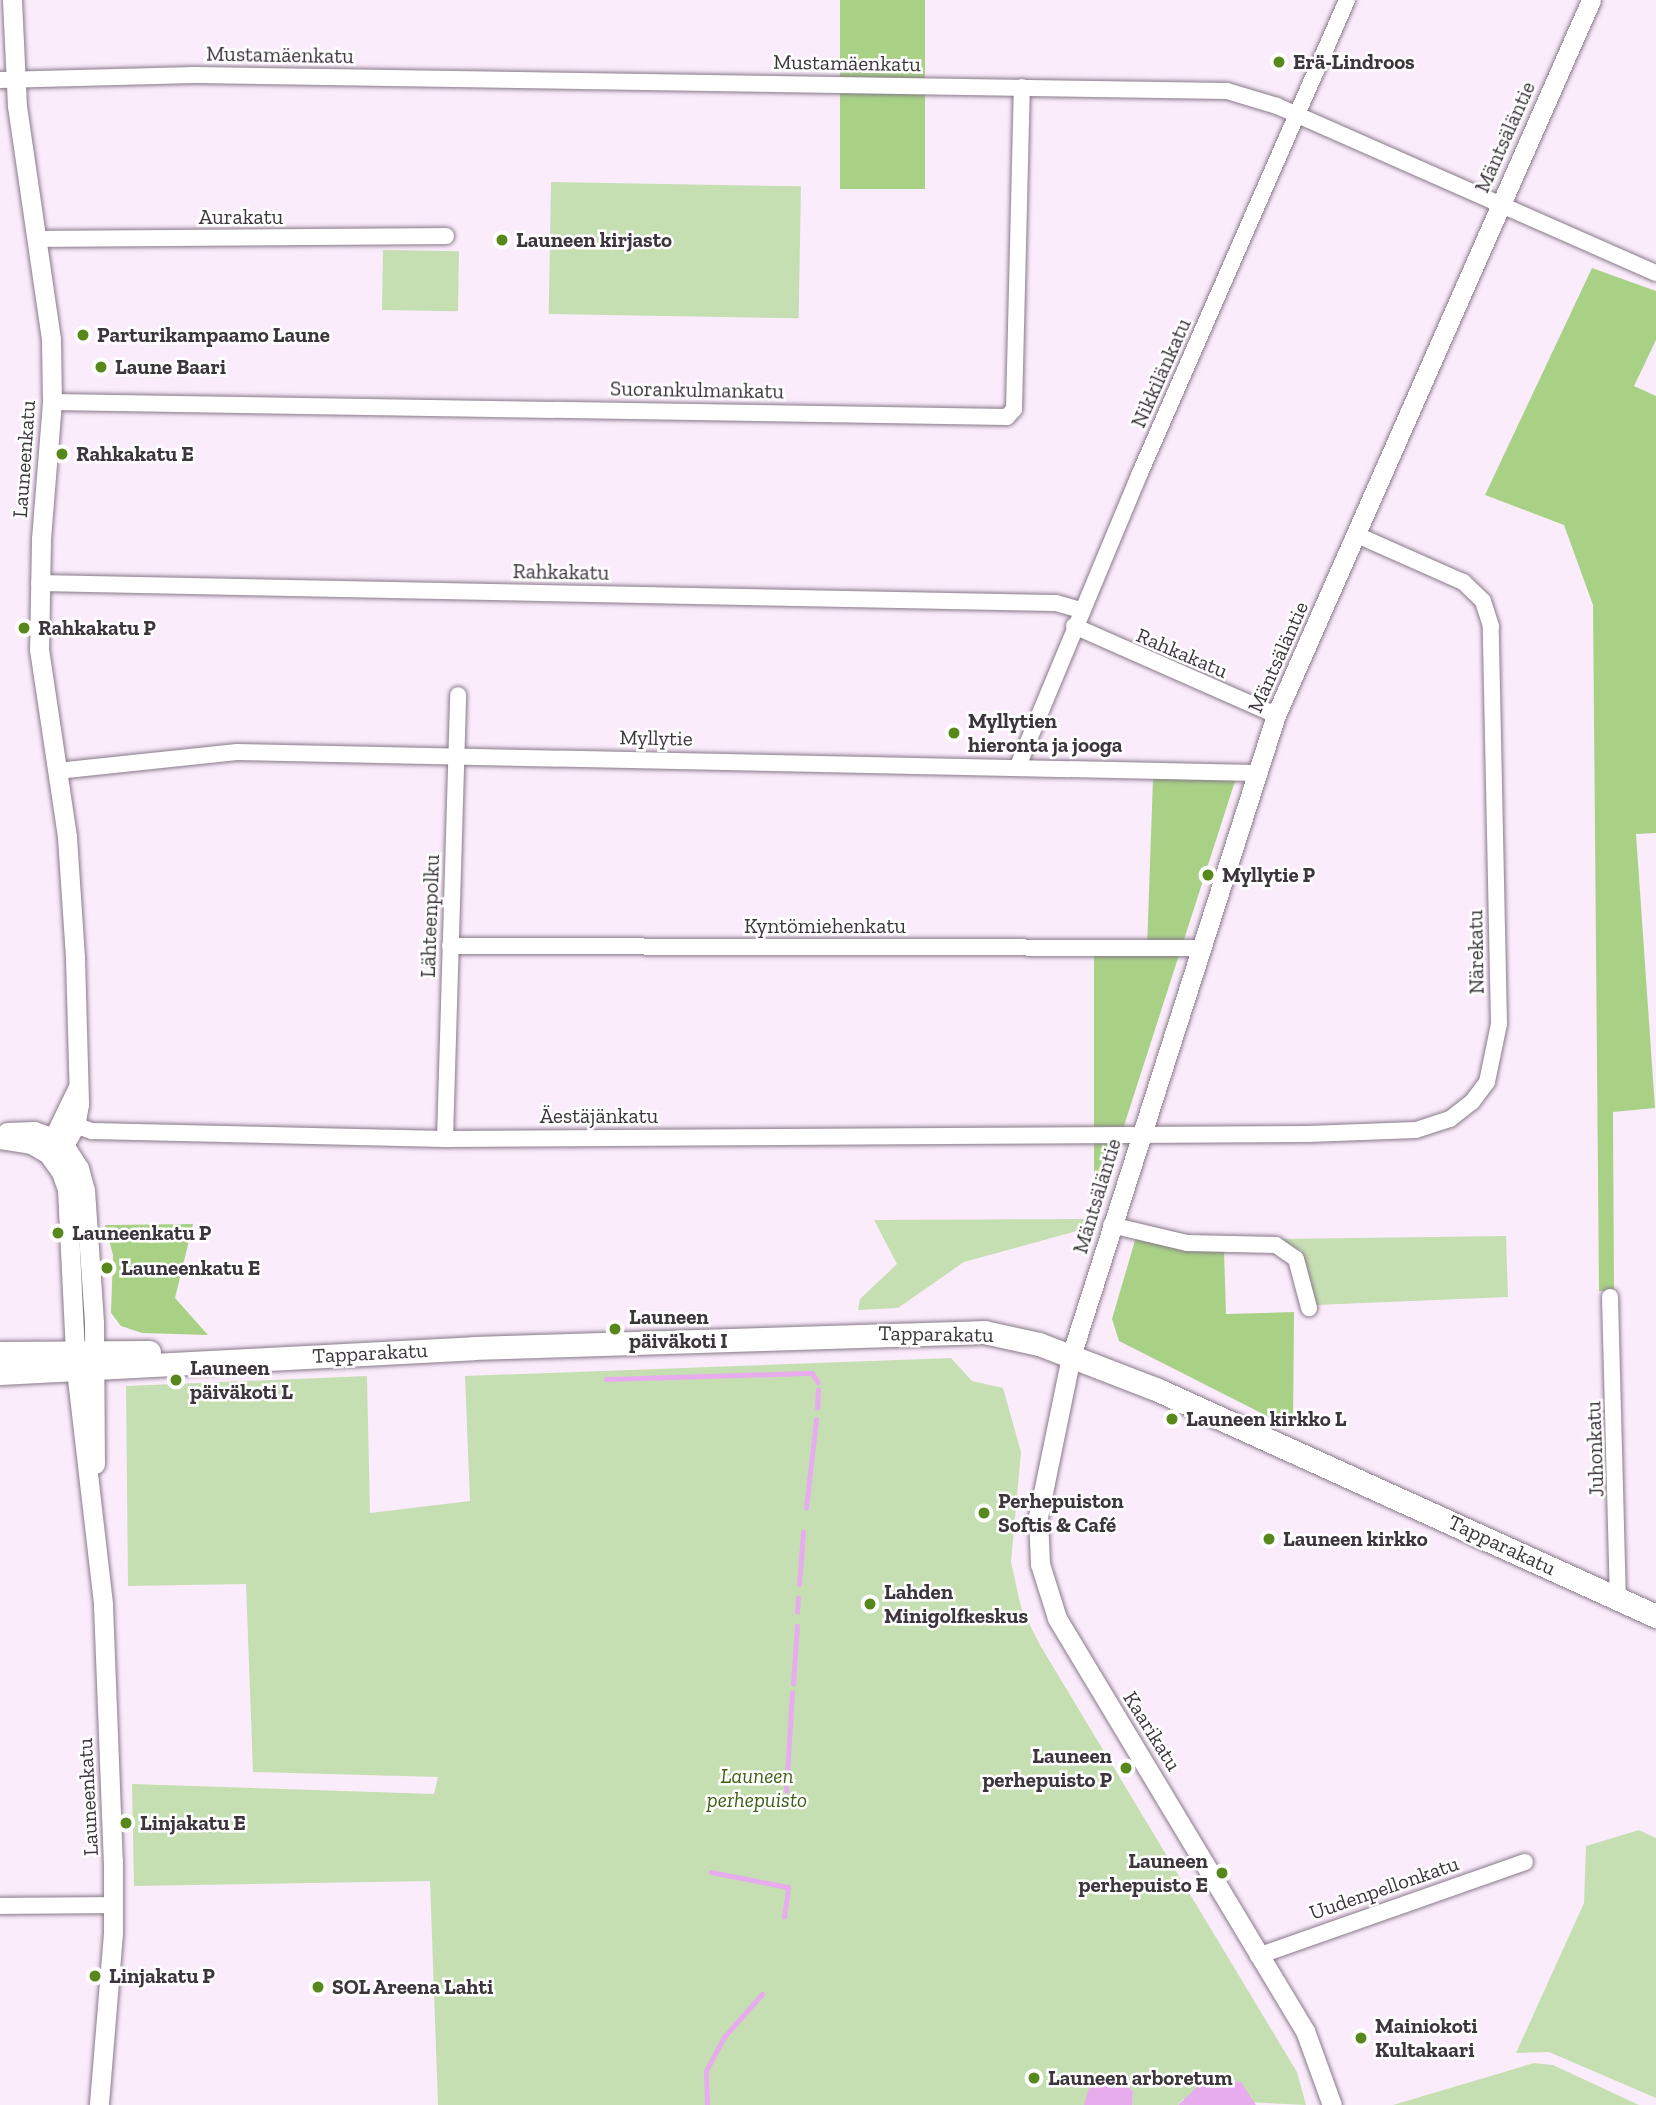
<!DOCTYPE html>
<html>
<head>
<meta charset="utf-8">
<style>
  body { margin:0 }
  #map { position:relative; width:1656px; height:2105px; overflow:hidden; background:#fbecfc; font-family:"Zilla Slab",serif }
  div>[style] { position:absolute }
  .green>* { inset:0; background:#c6dfb2; transform-origin:0 0 }
  .forest>* { inset:0; background:#a8d186; transform-origin:0 0 }
  .water>* { inset:0; background:#e7aced }
  .stream>* { height:4.5px; margin:-2.25px; padding:0 2.25px; transform-origin:2.25px; border-radius:2.25px; background:#e7aced }
  .roads { filter:drop-shadow(0 0 2px #877a88) drop-shadow(0 0 2px #877a88) }
  .minor>* { height:16px; margin:-8px; padding:0 8px; transform-origin:8px; border-radius:8px; background:#fff }
  .tertiary>* { height:19px; margin:-9.5px; padding:0 9.5px; transform-origin:9.5px; border-radius:9.5px; background:#fff }
  .secondary>* { height:23px; margin:-11.5px; padding:0 11.5px; transform-origin:11.5px; border-radius:11.5px; background:#fff }
  .dots>* { width:19px; height:19px; translate:-50% -50%; box-sizing:border-box; border:4px solid #fff; border-radius:50% }
  span { translate:-50% -50%; white-space:nowrap; text-align:center; line-height:1.15; -webkit-text-stroke:5px #fff; paint-order:stroke }
  .street-label { font-size:21px; color:#3c363c }
  .poi-label { font-size:21px; color:#3c363c; font-weight:700 }
  .left { translate:0 -50%; text-align:left }
  .right { translate:-100% -50%; text-align:right }
  .park-label { font-size:21px; color:#3c5f11; font-style:italic }
</style>
</head>
<body>
<div id="map">
  <div class="green">
    <i style="left:551px;top:182px;width:250px;height:132px;rotate:1deg"></i>
    <i style="left:383px;top:250px;width:76px;height:60px;rotate:1deg"></i>
    <i style="clip-path:polygon(1092px 1219px,1084px 1229px,964px 1262px,898px 1308px,858px 1310px,860px 1299px,897px 1264px,874px 1220px)"></i>
    <i style="clip-path:polygon(1506px 1236px,1508px 1297px,1316px 1305px,1302px 1251px,1278px 1239px)"></i>
    <i style="clip-path:polygon(951px 1358px,972px 1381px,1003px 1388px,1021px 1452px,1011px 1562px,1021px 1607px,1040px 1645px,1297px 2072px,1306px 2105px,1183px 2099px,1178px 2105px,1132px 2105px,1133px 2092px,1125px 2081px,1111px 2076px,1084px 2105px,438px 2105px,430px 1881px,134px 1886px,132px 1784px,434px 1794px,438px 1777px,253px 1772px,246px 1584px,128px 1586px,126px 1386px,367px 1376px,370px 1513px,470px 1501px,465px 1376px)"></i>
    <i style="clip-path:polygon(1639px 1830px,1656px 1838px,1656px 2098px,1549px 2052px,1516px 2053px,1584px 1903px,1586px 1846px)"></i>
    <i style="clip-path:polygon(1534px 2063px,1553px 2065px,1639px 2105px,1393px 2105px)"></i>
  </div>
  <div class="forest">
    <i style="left:840px;top:0;width:85px;height:189px"></i>
    <i style="clip-path:polygon(1592px 268px,1656px 291px,1656px 340px,1634px 386px,1656px 396px,1656px 833px,1636px 834px,1655px 1108px,1613px 1112px,1614px 1291px,1599px 1291px,1593px 605px,1564px 525px,1485px 495px)"></i>
    <i style="clip-path:polygon(1236px 778px,1094px 1219px,1094px 950px,1147px 948px,1153px 779px)"></i>
    <i style="clip-path:polygon(193px 1224px,175px 1298px,208px 1335px,142px 1333px,121px 1326px,111px 1313px,113px 1255px,105px 1225px)"></i>
    <i style="clip-path:polygon(1136px 1237px,1224px 1251px,1226px 1314px,1294px 1312px,1293px 1429px,1119px 1341px,1112px 1319px)"></i>
  </div>
  <div class="water">
    <i style="clip-path:polygon(1111px 2076px,1125px 2081px,1133px 2092px,1132px 2105px,1084px 2105px,1091px 2081px)"></i>
    <i style="clip-path:polygon(1216px 2080px,1241px 2082px,1256px 2105px,1178px 2105px,1200px 2084px)"></i>
  </div>
  <div class="stream">
    <i style="left:606px;top:1379px;width:206px;rotate:-1.7deg"></i>
    <i style="left:812px;top:1373px;width:11px;rotate:56deg"></i>
    <i style="left:817px;top:1408px;width:18px;rotate:-87deg"></i>
    <i style="left:806px;top:1508px;width:89px;rotate:-83.5deg"></i>
    <i style="left:799px;top:1585px;width:53px;rotate:-85.7deg"></i>
    <i style="left:797px;top:1612px;width:14px;rotate:-86deg"></i>
    <i style="left:793px;top:1684px;width:58px;rotate:-86.1deg"></i>
    <i style="left:786px;top:1791px;width:98px;rotate:-86.5deg"></i>
    <i style="left:711px;top:1872px;width:78px;rotate:11deg"></i>
    <i style="left:784px;top:1917px;width:30px;rotate:-82deg"></i>
    <i style="left:707px;top:2105px;width:34px;rotate:-92deg"></i>
    <i style="left:706px;top:2071px;width:40px;rotate:-62deg"></i>
    <i style="left:725px;top:2036px;width:56px;rotate:-48.6deg"></i>
  </div>
  <div class="roads">
    <div class="minor">
      <i style="left:0;top:80px;width:195px;rotate:-1.5deg"></i>
      <i style="left:195px;top:75px;width:1032px;rotate:0.89deg"></i>
      <i style="left:1227px;top:91px;width:52px;rotate:16.7deg"></i>
      <i style="left:1277px;top:106px;width:414px;rotate:23.8deg"></i>
      <i style="left:37px;top:239px;width:409px;rotate:-0.4deg"></i>
      <i style="left:52px;top:402px;width:955px;rotate:0.9deg"></i>
      <i style="left:1007px;top:417px;width:11px;rotate:-49deg"></i>
      <i style="left:1014px;top:409px;width:322px;rotate:-88.6deg"></i>
      <i style="left:39px;top:583px;width:1017px;rotate:1.13deg"></i>
      <i style="left:1056px;top:603px;width:26px;rotate:16deg"></i>
      <i style="left:1074px;top:626px;width:221px;rotate:23.8deg"></i>
      <i style="left:1018px;top:766px;width:317px;rotate:-67.4deg"></i>
      <i style="left:1140px;top:473px;width:516px;rotate:-66.36deg"></i>
      <i style="left:57px;top:771px;width:181px;rotate:-6deg"></i>
      <i style="left:237px;top:752px;width:1019px;rotate:1.18deg"></i>
      <i style="left:450px;top:946px;width:749px;rotate:0.15deg"></i>
      <i style="left:64px;top:1121px;width:30px;rotate:20deg"></i>
      <i style="left:92px;top:1131px;width:353px;rotate:1.3deg"></i>
      <i style="left:445px;top:1139px;width:863px;rotate:-0.33deg"></i>
      <i style="left:1308px;top:1134px;width:108px;rotate:-2.1deg"></i>
      <i style="left:1416px;top:1130px;width:36px;rotate:-18deg"></i>
      <i style="left:1450px;top:1119px;width:28px;rotate:-38deg"></i>
      <i style="left:1472px;top:1102px;width:25px;rotate:-53deg"></i>
      <i style="left:1487px;top:1082px;width:59px;rotate:-78.3deg"></i>
      <i style="left:1499px;top:1024px;width:398px;rotate:-91.2deg"></i>
      <i style="left:1491px;top:626px;width:26px;rotate:-108deg"></i>
      <i style="left:1483px;top:601px;width:28px;rotate:-136deg"></i>
      <i style="left:1463px;top:582px;width:116px;rotate:-156.1deg"></i>
      <i style="left:445px;top:1139px;width:444px;rotate:-88.3deg"></i>
      <i style="left:1111px;top:1225px;width:78px;rotate:13.3deg"></i>
      <i style="left:1187px;top:1243px;width:89px;rotate:1.3deg"></i>
      <i style="left:1276px;top:1245px;width:24px;rotate:35deg"></i>
      <i style="left:1296px;top:1259px;width:51px;rotate:75.1deg"></i>
      <i style="left:1610px;top:1297px;width:302px;rotate:88.5deg"></i>
      <i style="left:0;top:1906px;width:113px;rotate:-0.5deg"></i>
      <i style="left:1258px;top:1956px;width:283px;rotate:-19.4deg"></i>
    </div>
    <div class="tertiary">
      <i style="left:12px;top:0;width:106px;rotate:87.3deg"></i>
      <i style="left:17px;top:106px;width:236px;rotate:81.7deg"></i>
      <i style="left:51px;top:340px;width:62px;rotate:89.1deg"></i>
      <i style="left:52px;top:402px;width:137px;rotate:94.6deg"></i>
      <i style="left:41px;top:539px;width:110px;rotate:91deg"></i>
      <i style="left:39px;top:649px;width:190px;rotate:81.5deg"></i>
      <i style="left:67px;top:837px;width:121px;rotate:86.2deg"></i>
      <i style="left:75px;top:958px;width:146px;rotate:88.4deg"></i>
      <i style="left:79px;top:1104px;width:22px;rotate:100deg"></i>
      <i style="left:75px;top:1126px;width:22px;rotate:120deg"></i>
      <i style="left:64px;top:1145px;width:18px;rotate:151deg"></i>
      <i style="left:7px;top:1132px;width:27px;rotate:-2deg"></i>
      <i style="left:34px;top:1131px;width:18px;rotate:19deg"></i>
      <i style="left:51px;top:1137px;width:15px;rotate:32deg"></i>
      <i style="left:64px;top:1145px;width:27px;rotate:57deg"></i>
      <i style="left:79px;top:1168px;width:23px;rotate:75deg"></i>
      <i style="left:85px;top:1190px;width:133px;rotate:86.1deg"></i>
      <i style="left:94px;top:1323px;width:141px;rotate:89.6deg"></i>
      <i style="left:0;top:1139px;width:31px;rotate:9deg"></i>
      <i style="left:31px;top:1144px;width:20px;rotate:30deg"></i>
      <i style="left:48px;top:1154px;width:22px;rotate:54deg"></i>
      <i style="left:61px;top:1172px;width:18px;rotate:71deg"></i>
      <i style="left:67px;top:1189px;width:181px;rotate:87.2deg"></i>
      <i style="left:76px;top:1370px;width:237px;rotate:83.4deg"></i>
      <i style="left:103px;top:1605px;width:256px;rotate:87.8deg"></i>
      <i style="left:113px;top:1861px;width:72px;rotate:90deg"></i>
      <i style="left:113px;top:1933px;width:173px;rotate:94.7deg"></i>
      <i style="left:48px;top:1149px;width:67px;rotate:-64.2deg"></i>
      <i style="left:1332px;top:2105px;width:79px;rotate:-110deg"></i>
      <i style="left:1305px;top:2031px;width:482px;rotate:-121deg"></i>
      <i style="left:1057px;top:1618px;width:57px;rotate:-107.5deg"></i>
      <i style="left:1040px;top:1564px;width:47px;rotate:-92.4deg"></i>
      <i style="left:1038px;top:1517px;width:164px;rotate:-78.4deg"></i>
      <i style="left:1071px;top:1356px;width:673px;rotate:-72.27deg"></i>
      <i style="left:1276px;top:715px;width:781px;rotate:-66.22deg"></i>
    </div>
    <div class="secondary">
      <i style="left:0;top:1353px;width:149px;rotate:-0.4deg"></i>
      <i style="left:0;top:1373px;width:474px;rotate:-3deg"></i>
      <i style="left:473px;top:1348px;width:511px;rotate:-1.79deg"></i>
      <i style="left:984px;top:1332px;width:56px;rotate:12.3deg"></i>
      <i style="left:1039px;top:1344px;width:128px;rotate:21.1deg"></i>
      <i style="left:1158px;top:1390px;width:547px;rotate:24.41deg"></i>
    </div>
  </div>
  <div class="dots">
    <i style="left:1279px;top:62px;background:#57881c"></i>
    <i style="left:502px;top:240px;background:#57881c"></i>
    <i style="left:83px;top:335px;background:#57881c"></i>
    <i style="left:101px;top:367px;background:#57881c"></i>
    <i style="left:62px;top:454px;background:#57881c"></i>
    <i style="left:24px;top:628px;background:#57881c"></i>
    <i style="left:954px;top:733px;background:#57881c"></i>
    <i style="left:1208px;top:875px;background:#57881c"></i>
    <i style="left:58px;top:1233px;background:#57881c"></i>
    <i style="left:107px;top:1268px;background:#57881c"></i>
    <i style="left:615px;top:1329px;background:#57881c"></i>
    <i style="left:176px;top:1380px;background:#57881c"></i>
    <i style="left:1172px;top:1419px;background:#57881c"></i>
    <i style="left:984px;top:1513px;background:#57881c"></i>
    <i style="left:1269px;top:1539px;background:#57881c"></i>
    <i style="left:870px;top:1604px;background:#57881c"></i>
    <i style="left:1126px;top:1768px;background:#57881c"></i>
    <i style="left:126px;top:1823px;background:#57881c"></i>
    <i style="left:1222px;top:1873px;background:#57881c"></i>
    <i style="left:95px;top:1976px;background:#57881c"></i>
    <i style="left:318px;top:1987px;background:#57881c"></i>
    <i style="left:1361px;top:2038px;background:#57881c"></i>
    <i style="left:1034px;top:2078px;background:#57881c"></i>
  </div>
  <div class="street-label">
    <span style="left:280px;top:55px;rotate:1deg">Mustamäenkatu</span>
    <span style="left:847px;top:63px;rotate:1deg">Mustamäenkatu</span>
    <span style="left:1505px;top:137px;rotate:-66deg">Mäntsäläntie</span>
    <span style="left:241px;top:217px">Aurakatu</span>
    <span style="left:1161px;top:373px;rotate:-66deg">Nikkilänkatu</span>
    <span style="left:697px;top:390px;rotate:1deg">Suorankulmankatu</span>
    <span style="left:24px;top:459px;rotate:-86deg">Launeenkatu</span>
    <span style="left:561px;top:572px;rotate:1deg">Rahkakatu</span>
    <span style="left:1182px;top:653px;rotate:23deg">Rahkakatu</span>
    <span style="left:1278px;top:657px;rotate:-66deg">Mäntsäläntie</span>
    <span style="left:656px;top:738px;rotate:1deg">Myllytie</span>
    <span style="left:430px;top:916px;rotate:-88deg">Lähteenpolku</span>
    <span style="left:825px;top:926px">Kyntömiehenkatu</span>
    <span style="left:1476px;top:952px;rotate:-91deg">Närekatu</span>
    <span style="left:599px;top:1116px">Äestäjänkatu</span>
    <span style="left:1097px;top:1196px;rotate:-73deg">Mäntsäläntie</span>
    <span style="left:936px;top:1334px;rotate:1deg">Tapparakatu</span>
    <span style="left:370px;top:1353px;rotate:-3deg">Tapparakatu</span>
    <span style="left:1595px;top:1449px;rotate:-92deg">Juhonkatu</span>
    <span style="left:1502px;top:1545px;rotate:25deg">Tapparakatu</span>
    <span style="left:1152px;top:1731px;rotate:58deg">Kaarikatu</span>
    <span style="left:88px;top:1797px;rotate:-93deg">Launeenkatu</span>
    <span style="left:1384px;top:1888px;rotate:-19deg">Uudenpellonkatu</span>
  </div>
  <div class="poi-label">
    <span class="left" style="left:1293px;top:62px">Erä-Lindroos</span>
    <span class="left" style="left:516px;top:240px">Launeen kirjasto</span>
    <span class="left" style="left:97px;top:335px">Parturikampaamo Laune</span>
    <span class="left" style="left:115px;top:367px">Laune Baari</span>
    <span class="left" style="left:76px;top:454px">Rahkakatu E</span>
    <span class="left" style="left:38px;top:628px">Rahkakatu P</span>
    <span class="left" style="left:968px;top:733px">Myllytien<br>hieronta ja jooga</span>
    <span class="left" style="left:1222px;top:875px">Myllytie P</span>
    <span class="left" style="left:72px;top:1233px">Launeenkatu P</span>
    <span class="left" style="left:121px;top:1268px">Launeenkatu E</span>
    <span class="left" style="left:629px;top:1329px">Launeen<br>päiväkoti I</span>
    <span class="left" style="left:190px;top:1380px">Launeen<br>päiväkoti L</span>
    <span class="left" style="left:1186px;top:1419px">Launeen kirkko L</span>
    <span class="left" style="left:998px;top:1513px">Perhepuiston<br>Softis &amp; Café</span>
    <span class="left" style="left:1283px;top:1539px">Launeen kirkko</span>
    <span class="left" style="left:884px;top:1604px">Lahden<br>Minigolfkeskus</span>
    <span class="right" style="left:1112px;top:1768px">Launeen<br>perhepuisto P</span>
    <span class="left" style="left:140px;top:1823px">Linjakatu E</span>
    <span class="right" style="left:1208px;top:1873px">Launeen<br>perhepuisto E</span>
    <span class="left" style="left:109px;top:1976px">Linjakatu P</span>
    <span class="left" style="left:332px;top:1987px">SOL Areena Lahti</span>
    <span class="left" style="left:1375px;top:2038px">Mainiokoti<br>Kultakaari</span>
    <span class="left" style="left:1048px;top:2078px">Launeen arboretum</span>
  </div>
  <div class="park-label">
    <span style="left:757px;top:1788px">Launeen<br>perhepuisto</span>
  </div>
</div>
</body>
</html>
